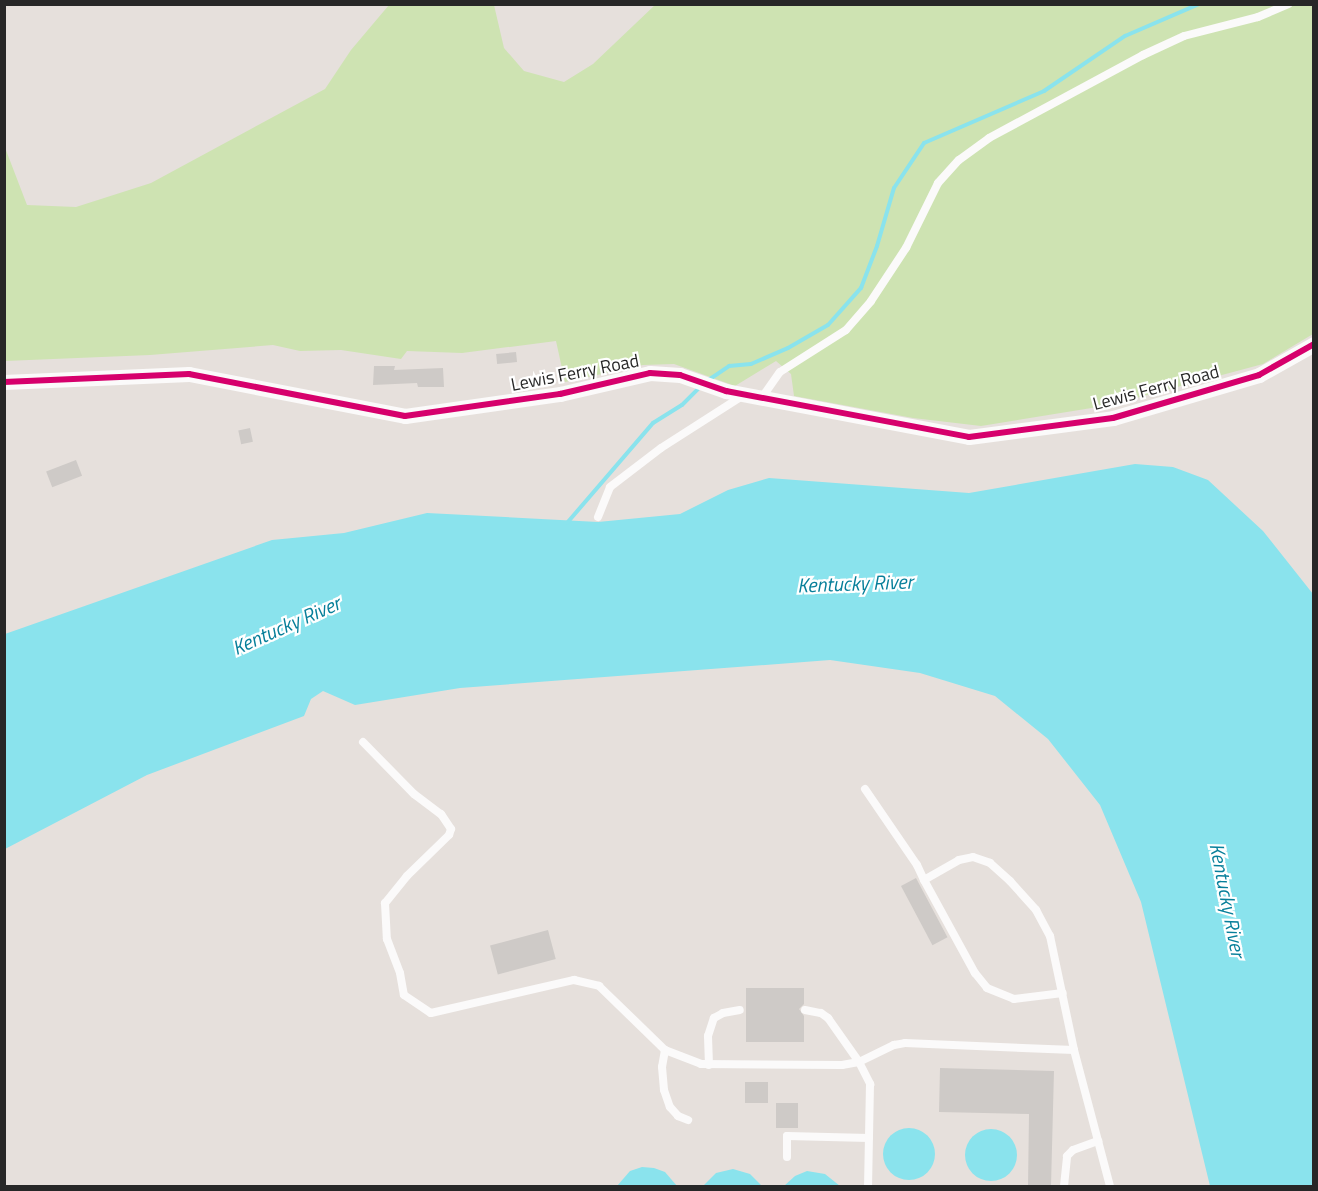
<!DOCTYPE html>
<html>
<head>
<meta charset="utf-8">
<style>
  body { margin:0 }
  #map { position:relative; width:1318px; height:1191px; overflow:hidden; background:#e6e0dc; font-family:"Titillium Web",sans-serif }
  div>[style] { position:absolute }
  .green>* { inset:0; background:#cee3b2 }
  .water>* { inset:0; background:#8ae3ed }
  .round { border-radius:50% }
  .stream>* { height:4px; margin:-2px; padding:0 2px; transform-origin:2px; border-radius:2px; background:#8ae3ed }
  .building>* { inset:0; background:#cecac7; transform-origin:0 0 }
  .service>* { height:8px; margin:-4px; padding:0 4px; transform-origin:4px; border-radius:4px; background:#fbfafa }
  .minor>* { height:15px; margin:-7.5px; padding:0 7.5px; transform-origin:7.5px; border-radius:7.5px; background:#fbfafa }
  .cycleway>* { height:6px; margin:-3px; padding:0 3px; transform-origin:3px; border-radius:3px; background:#d6006c }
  span { translate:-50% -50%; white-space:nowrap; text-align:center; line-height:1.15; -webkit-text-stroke:4.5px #fff; paint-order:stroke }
  .street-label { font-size:18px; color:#272727 }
  .water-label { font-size:20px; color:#077f9a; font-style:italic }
  .frame { position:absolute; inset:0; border:6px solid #272727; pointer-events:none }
</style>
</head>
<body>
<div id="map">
  <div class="green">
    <i style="clip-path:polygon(389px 5px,494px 5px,504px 48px,524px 71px,564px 82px,593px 64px,655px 5px,1313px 5px,1313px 334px,1263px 364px,1110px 405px,981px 426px,913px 418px,794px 396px,791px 374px,776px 361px,735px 386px,674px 364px,643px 365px,565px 382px,556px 341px,462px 353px,407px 351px,401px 359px,341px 350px,300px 351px,273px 345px,150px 355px,5px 361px,4px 145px,27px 205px,76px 207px,151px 183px,325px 89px,351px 50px)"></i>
  </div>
  <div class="water">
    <i style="clip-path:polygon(1135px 464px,1173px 467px,1208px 480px,1263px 531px,1313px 594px,1313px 1186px,1210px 1186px,1141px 902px,1100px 805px,1048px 739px,995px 696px,920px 673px,830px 660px,460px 688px,355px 705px,323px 691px,311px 699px,304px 716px,147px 775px,5px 849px,5px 634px,272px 540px,344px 533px,427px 513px,598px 522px,680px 514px,728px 490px,769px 478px,969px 493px)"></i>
    <i class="round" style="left:883px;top:1128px;width:52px;height:52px"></i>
    <i class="round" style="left:965px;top:1129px;width:52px;height:52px"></i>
    <i style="clip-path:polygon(642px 1167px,654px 1168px,665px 1172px,677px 1186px,617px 1186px,630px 1171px)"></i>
    <i style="clip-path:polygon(733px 1169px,750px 1174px,762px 1186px,703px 1186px,716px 1173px)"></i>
    <i style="clip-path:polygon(807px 1171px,825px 1174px,840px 1186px,784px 1186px,795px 1176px)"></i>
  </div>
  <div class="stream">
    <i style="left:707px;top:381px;width:27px;rotate:-34deg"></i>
    <i style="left:729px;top:366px;width:22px;rotate:-5deg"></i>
    <i style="left:751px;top:364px;width:40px;rotate:-23.4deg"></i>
    <i style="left:788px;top:348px;width:46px;rotate:-29.9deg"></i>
    <i style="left:828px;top:325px;width:50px;rotate:-48.3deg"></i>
    <i style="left:861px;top:288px;width:45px;rotate:-69.1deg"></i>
    <i style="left:877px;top:246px;width:60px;rotate:-73.7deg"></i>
    <i style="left:894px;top:188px;width:54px;rotate:-56.3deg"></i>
    <i style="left:924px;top:143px;width:131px;rotate:-23.4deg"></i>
    <i style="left:1044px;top:91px;width:98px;rotate:-34.2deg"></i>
    <i style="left:1125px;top:36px;width:81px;rotate:-23.4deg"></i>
    <i style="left:567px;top:523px;width:132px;rotate:-49.3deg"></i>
    <i style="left:653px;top:423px;width:34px;rotate:-32deg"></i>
    <i style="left:682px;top:405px;width:27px;rotate:-45deg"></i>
  </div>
  <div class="building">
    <i style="left:516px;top:352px;width:10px;height:20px;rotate:84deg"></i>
    <i style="clip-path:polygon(374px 366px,395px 366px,394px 370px,443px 368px,444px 387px,418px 387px,417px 383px,373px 385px)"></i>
    <i style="left:250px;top:428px;width:14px;height:12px;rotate:78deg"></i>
    <i style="left:76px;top:460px;width:17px;height:32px;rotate:69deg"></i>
    <i style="left:916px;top:878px;width:67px;height:17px;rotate:62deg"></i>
    <i style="left:548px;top:930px;width:30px;height:60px;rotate:75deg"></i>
    <i style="clip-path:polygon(746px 988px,804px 988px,804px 1004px,799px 1009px,804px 1016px,804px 1042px,746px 1042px)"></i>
    <i style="clip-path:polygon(940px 1068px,1054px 1071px,1051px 1186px,1028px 1186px,1029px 1114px,939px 1112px)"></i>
    <i style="left:745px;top:1082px;width:23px;height:21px"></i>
    <i style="left:776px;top:1103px;width:22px;height:25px"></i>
  </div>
  <div class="service">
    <i style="left:763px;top:396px;width:29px;rotate:-55deg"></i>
    <i style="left:780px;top:372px;width:78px;rotate:-32.5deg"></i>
    <i style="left:846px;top:330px;width:38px;rotate:-49deg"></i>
    <i style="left:871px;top:301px;width:64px;rotate:-56.6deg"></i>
    <i style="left:906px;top:248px;width:72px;rotate:-63.8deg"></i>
    <i style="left:938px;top:183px;width:31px;rotate:-48deg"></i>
    <i style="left:959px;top:160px;width:37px;rotate:-36deg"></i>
    <i style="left:989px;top:138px;width:175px;rotate:-28.3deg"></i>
    <i style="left:1143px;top:55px;width:45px;rotate:-24.9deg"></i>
    <i style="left:1184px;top:36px;width:76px;rotate:-14.4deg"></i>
    <i style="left:1258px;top:17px;width:33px;rotate:-23deg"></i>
    <i style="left:598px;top:517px;width:32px;rotate:-68deg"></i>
    <i style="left:610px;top:487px;width:64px;rotate:-37.4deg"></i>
    <i style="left:661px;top:448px;width:98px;rotate:-32.6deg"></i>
    <i style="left:363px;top:742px;width:73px;rotate:45.6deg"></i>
    <i style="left:414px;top:794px;width:34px;rotate:37deg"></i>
    <i style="left:441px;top:814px;width:18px;rotate:56deg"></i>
    <i style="left:451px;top:829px;width:6px;rotate:108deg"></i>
    <i style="left:449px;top:835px;width:59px;rotate:135.7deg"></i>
    <i style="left:407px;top:876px;width:35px;rotate:129deg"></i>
    <i style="left:385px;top:903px;width:36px;rotate:87deg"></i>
    <i style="left:387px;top:939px;width:36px;rotate:69deg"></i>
    <i style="left:400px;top:973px;width:22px;rotate:80deg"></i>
    <i style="left:404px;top:995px;width:32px;rotate:34deg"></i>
    <i style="left:431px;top:1013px;width:147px;rotate:-13deg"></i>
    <i style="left:574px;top:980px;width:26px;rotate:13deg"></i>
    <i style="left:599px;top:986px;width:92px;rotate:44.1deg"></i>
    <i style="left:665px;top:1050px;width:39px;rotate:21deg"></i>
    <i style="left:701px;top:1064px;width:141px;rotate:0.4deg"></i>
    <i style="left:842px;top:1065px;width:17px;rotate:-10deg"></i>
    <i style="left:859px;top:1062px;width:39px;rotate:-26deg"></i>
    <i style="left:894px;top:1045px;width:11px;rotate:-10deg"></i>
    <i style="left:905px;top:1043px;width:169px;rotate:2.4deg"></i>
    <i style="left:1074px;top:1050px;width:141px;rotate:75.2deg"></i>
    <i style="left:865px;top:789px;width:92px;rotate:55.6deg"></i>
    <i style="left:917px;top:865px;width:17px;rotate:65deg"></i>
    <i style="left:924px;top:880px;width:40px;rotate:-29.7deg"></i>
    <i style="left:959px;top:860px;width:14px;rotate:-12deg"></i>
    <i style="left:973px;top:857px;width:18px;rotate:19deg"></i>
    <i style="left:990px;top:863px;width:27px;rotate:42deg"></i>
    <i style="left:1010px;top:881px;width:39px;rotate:48deg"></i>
    <i style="left:1036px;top:910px;width:30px;rotate:62deg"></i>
    <i style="left:1050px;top:936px;width:116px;rotate:78.1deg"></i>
    <i style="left:924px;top:880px;width:106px;rotate:61.3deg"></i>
    <i style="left:975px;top:973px;width:19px;rotate:51deg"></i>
    <i style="left:987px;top:988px;width:29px;rotate:22deg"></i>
    <i style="left:1014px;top:999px;width:49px;rotate:-7deg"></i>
    <i style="left:805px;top:1010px;width:16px;rotate:11deg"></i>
    <i style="left:821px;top:1013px;width:9px;rotate:36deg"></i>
    <i style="left:828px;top:1018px;width:54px;rotate:54.8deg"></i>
    <i style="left:859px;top:1062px;width:25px;rotate:63deg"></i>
    <i style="left:870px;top:1084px;width:102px;rotate:91.1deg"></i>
    <i style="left:665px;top:1050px;width:17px;rotate:100deg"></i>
    <i style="left:662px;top:1067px;width:23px;rotate:85deg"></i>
    <i style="left:664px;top:1090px;width:18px;rotate:71deg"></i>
    <i style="left:670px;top:1107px;width:12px;rotate:48deg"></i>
    <i style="left:678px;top:1116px;width:11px;rotate:22deg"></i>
    <i style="left:709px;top:1065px;width:29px;rotate:-92deg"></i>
    <i style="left:708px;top:1036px;width:19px;rotate:-72deg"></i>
    <i style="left:714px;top:1018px;width:10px;rotate:-29deg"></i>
    <i style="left:723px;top:1013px;width:17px;rotate:-10deg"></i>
    <i style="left:787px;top:1157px;width:21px;rotate:-90deg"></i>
    <i style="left:787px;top:1136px;width:82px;rotate:1.4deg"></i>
    <i style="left:1064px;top:1186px;width:30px;rotate:-84deg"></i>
    <i style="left:1067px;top:1156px;width:8px;rotate:-45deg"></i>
    <i style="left:1073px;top:1150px;width:27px;rotate:-20deg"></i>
  </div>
  <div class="minor">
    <i style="left:4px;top:382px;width:185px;rotate:-2.5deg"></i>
    <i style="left:189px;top:374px;width:220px;rotate:11deg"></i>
    <i style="left:405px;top:416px;width:157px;rotate:-8.1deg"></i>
    <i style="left:560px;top:394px;width:92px;rotate:-13.1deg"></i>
    <i style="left:650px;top:373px;width:30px;rotate:4deg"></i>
    <i style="left:680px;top:375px;width:49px;rotate:19.2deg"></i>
    <i style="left:726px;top:391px;width:247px;rotate:10.7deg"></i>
    <i style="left:969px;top:437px;width:145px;rotate:-7.5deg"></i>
    <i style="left:1113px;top:418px;width:152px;rotate:-16.4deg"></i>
    <i style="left:1259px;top:375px;width:63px;rotate:-29.4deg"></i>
  </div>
  <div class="cycleway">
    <i style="left:4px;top:382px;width:185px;rotate:-2.5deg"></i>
    <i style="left:189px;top:374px;width:220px;rotate:11deg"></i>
    <i style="left:405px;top:416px;width:157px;rotate:-8.1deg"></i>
    <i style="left:560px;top:394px;width:92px;rotate:-13.1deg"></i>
    <i style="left:650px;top:373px;width:30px;rotate:4deg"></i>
    <i style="left:680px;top:375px;width:49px;rotate:19.2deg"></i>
    <i style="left:726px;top:391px;width:247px;rotate:10.7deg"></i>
    <i style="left:969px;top:437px;width:145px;rotate:-7.5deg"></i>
    <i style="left:1113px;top:418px;width:152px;rotate:-16.4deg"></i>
    <i style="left:1259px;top:375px;width:63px;rotate:-29.4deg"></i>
  </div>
  <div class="street-label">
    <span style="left:575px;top:373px;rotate:-11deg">Lewis Ferry Road</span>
    <span style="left:1156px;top:388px;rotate:-15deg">Lewis Ferry Road</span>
  </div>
  <div class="water-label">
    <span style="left:855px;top:583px;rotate:-2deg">Kentucky River</span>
    <span style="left:286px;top:625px;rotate:-24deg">Kentucky River</span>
    <span style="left:1228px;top:900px;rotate:79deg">Kentucky River</span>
  </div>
  <div class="frame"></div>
</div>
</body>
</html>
